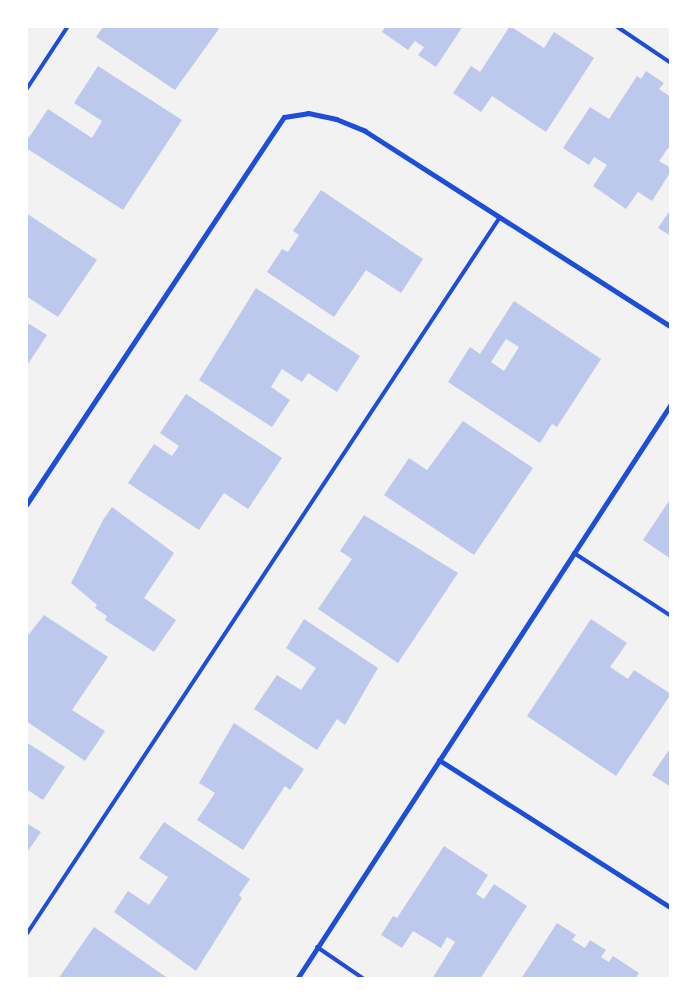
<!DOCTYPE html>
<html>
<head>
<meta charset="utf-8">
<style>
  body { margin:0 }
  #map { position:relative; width:697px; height:1005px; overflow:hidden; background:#f2f2f2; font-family:Mulish,sans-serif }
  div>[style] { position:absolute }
  .building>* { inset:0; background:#bdc9ec }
  .service>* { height:4px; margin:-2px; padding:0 2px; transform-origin:2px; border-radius:2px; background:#1d4ed8 }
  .minor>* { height:5px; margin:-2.5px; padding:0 2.5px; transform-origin:2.5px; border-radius:2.5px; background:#1d4ed8 }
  span { translate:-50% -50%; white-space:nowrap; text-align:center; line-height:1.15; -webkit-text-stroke:4px #fff; paint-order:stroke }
  .frame { position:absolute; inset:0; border:28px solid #fff; pointer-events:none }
</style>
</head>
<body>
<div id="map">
  <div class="building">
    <i style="clip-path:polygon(104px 26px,221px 26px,175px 90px,96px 37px)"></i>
    <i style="clip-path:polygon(386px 26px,463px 26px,436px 67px,418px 55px,424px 47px,415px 41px,408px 50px,382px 32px)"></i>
    <i style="clip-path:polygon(510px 26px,544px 48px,554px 32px,594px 58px,546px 132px,492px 96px,481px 112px,453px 93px,471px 66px,480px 72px)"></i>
    <i style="clip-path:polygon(98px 66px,182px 120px,123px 210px,26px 148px,26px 142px,48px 109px,92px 138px,102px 121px,74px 103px)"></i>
    <i style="clip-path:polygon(646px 71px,664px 83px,659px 89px,671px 97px,671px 149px,668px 148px,659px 161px,671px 168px,671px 171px,652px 201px,638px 192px,626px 209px,593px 186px,607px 165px,594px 157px,589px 165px,563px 148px,590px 107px,609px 119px,637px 76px,641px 79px)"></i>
    <i style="clip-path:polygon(321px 190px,423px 259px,401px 293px,366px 270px,334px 317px,267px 272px,282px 249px,288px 252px,299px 235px,293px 231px)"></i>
    <i style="clip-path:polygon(671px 209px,671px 236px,658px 228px)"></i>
    <i style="clip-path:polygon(26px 213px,97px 260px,58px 317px,26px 296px)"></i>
    <i style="clip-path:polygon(256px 288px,360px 356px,337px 392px,308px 373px,302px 382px,282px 369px,271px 387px,290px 400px,272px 427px,199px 380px)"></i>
    <i style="clip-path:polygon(evenodd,514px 301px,601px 359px,557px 427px,552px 424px,540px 443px,448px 382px,470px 347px,480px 354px,514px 301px,506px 339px,519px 347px,504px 371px,491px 362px,506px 339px)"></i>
    <i style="clip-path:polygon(26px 322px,47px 335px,26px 367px)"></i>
    <i style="clip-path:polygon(186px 394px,282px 458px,248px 509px,224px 493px,199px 530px,128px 483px,154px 444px,172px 456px,179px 446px,160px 433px)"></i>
    <i style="clip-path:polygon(463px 421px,533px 468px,474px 555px,384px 495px,409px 458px,427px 470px)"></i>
    <i style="clip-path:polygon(671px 498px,671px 559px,643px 540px)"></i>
    <i style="clip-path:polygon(112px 507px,174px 553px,144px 598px,176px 620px,154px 652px,105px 620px,107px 616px,95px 608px,97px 605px,71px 583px,103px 520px)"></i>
    <i style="clip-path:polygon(364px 515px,458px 573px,398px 663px,318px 609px,352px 559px,340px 551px)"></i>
    <i style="clip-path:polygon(44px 615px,108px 657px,72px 710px,105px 731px,85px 761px,26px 721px,26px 638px)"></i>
    <i style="clip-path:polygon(304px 619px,378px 668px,345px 725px,337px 719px,317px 750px,254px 709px,277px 675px,301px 690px,316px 668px,286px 648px)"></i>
    <i style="clip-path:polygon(591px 619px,627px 643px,610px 667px,628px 679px,634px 670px,671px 694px,616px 776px,527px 716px)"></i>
    <i style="clip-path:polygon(234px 723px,304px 769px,290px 790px,285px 786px,243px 850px,197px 820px,215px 793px,199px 783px)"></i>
    <i style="clip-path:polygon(26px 742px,65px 767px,43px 800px,26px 789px)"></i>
    <i style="clip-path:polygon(671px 747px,671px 787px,652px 775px)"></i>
    <i style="clip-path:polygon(164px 822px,250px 879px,239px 895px,242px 898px,196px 971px,114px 912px,128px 891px,149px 905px,168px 877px,139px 858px)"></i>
    <i style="clip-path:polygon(26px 823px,41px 832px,26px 854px)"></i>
    <i style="clip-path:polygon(444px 846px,488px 875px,476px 894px,484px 899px,494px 884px,527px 906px,480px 979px,432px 979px,455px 942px,447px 937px,441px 948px,413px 931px,402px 948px,381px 935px,393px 916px,397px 918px)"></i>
    <i style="clip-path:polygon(557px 923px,576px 935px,572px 940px,585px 948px,590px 940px,606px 950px,601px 957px,609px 962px,613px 956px,639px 973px,635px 979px,521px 979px)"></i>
    <i style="clip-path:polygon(94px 927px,169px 979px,58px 979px)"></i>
  </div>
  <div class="service">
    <i style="left:616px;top:26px;width:66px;rotate:33.9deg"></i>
    <i style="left:26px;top:90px;width:77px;rotate:-56.7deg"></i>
    <i style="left:574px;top:553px;width:116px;rotate:33deg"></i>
    <i style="left:26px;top:935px;width:860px;rotate:-56.57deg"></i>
    <i style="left:317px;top:947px;width:57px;rotate:34.2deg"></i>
  </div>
  <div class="minor">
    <i style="left:26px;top:505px;width:466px;rotate:-56.4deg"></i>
    <i style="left:284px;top:117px;width:24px;rotate:-9deg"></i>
    <i style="left:308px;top:113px;width:29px;rotate:12deg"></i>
    <i style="left:336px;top:119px;width:31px;rotate:22deg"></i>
    <i style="left:365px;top:131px;width:363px;rotate:32.6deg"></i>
    <i style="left:439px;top:760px;width:275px;rotate:32.5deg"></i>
    <i style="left:297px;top:979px;width:686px;rotate:-56.96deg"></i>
  </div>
  <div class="frame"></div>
</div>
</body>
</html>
